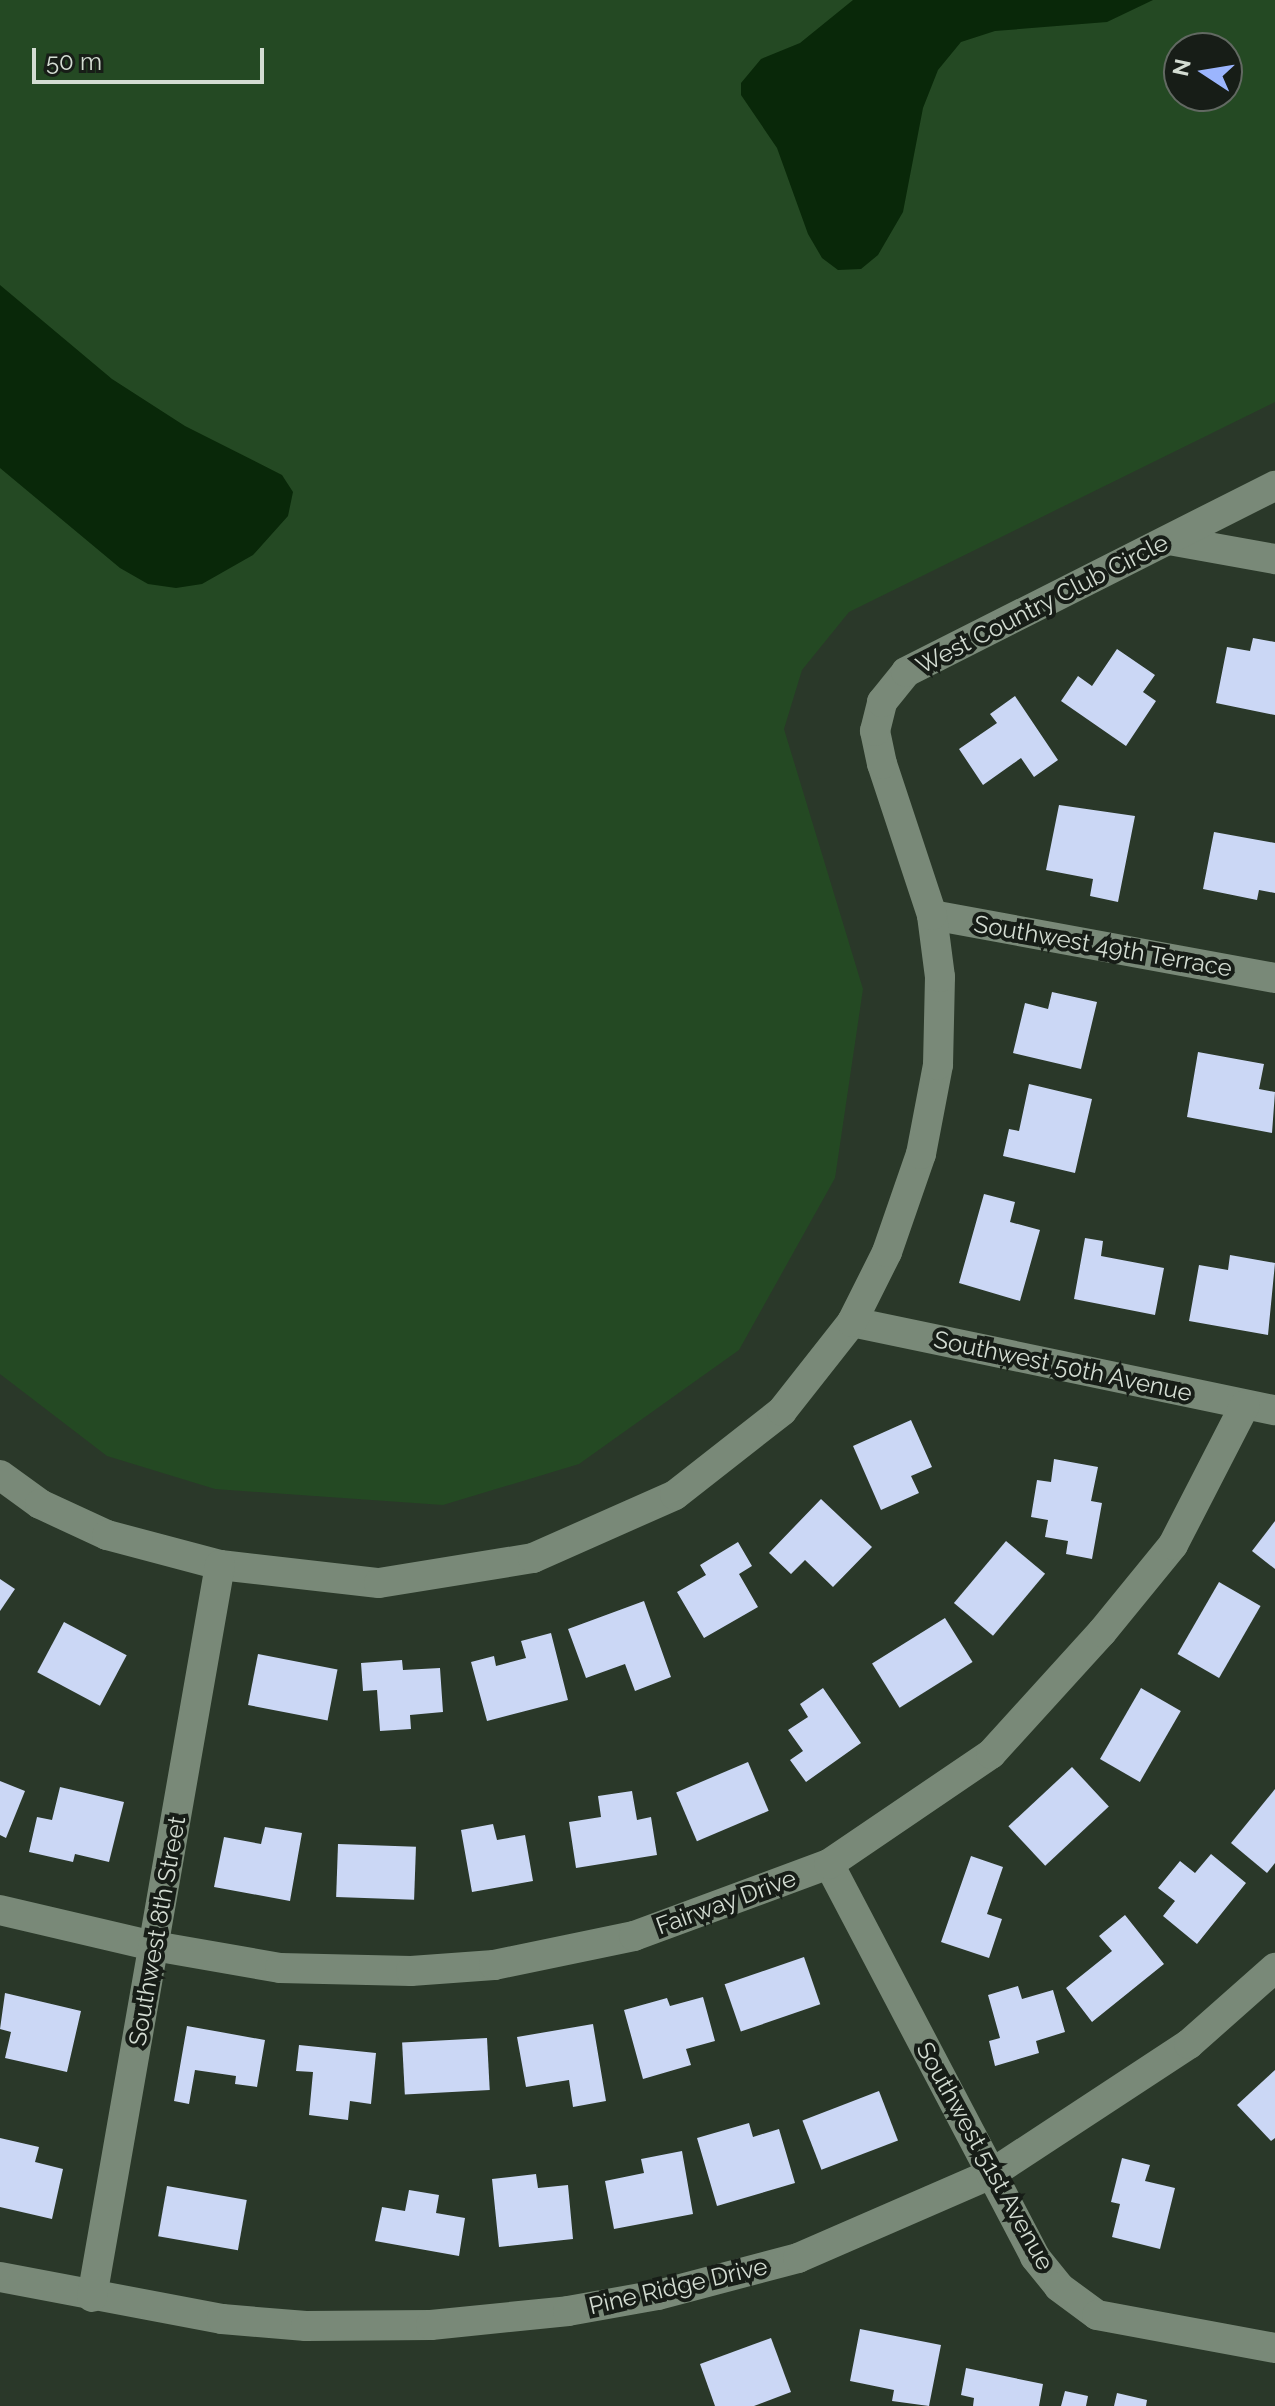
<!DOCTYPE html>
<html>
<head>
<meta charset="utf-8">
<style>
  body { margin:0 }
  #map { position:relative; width:1275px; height:2406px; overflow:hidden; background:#2a3829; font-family:Raleway,sans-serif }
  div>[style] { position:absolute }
  .green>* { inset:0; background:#244923 }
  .water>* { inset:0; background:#092809 }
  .building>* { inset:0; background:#cbd7f5; transform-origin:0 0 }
  .minor>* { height:30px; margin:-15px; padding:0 15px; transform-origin:15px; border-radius:15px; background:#798978 }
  span { translate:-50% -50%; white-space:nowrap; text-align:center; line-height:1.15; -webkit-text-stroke:8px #171d17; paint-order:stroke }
  .street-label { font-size:24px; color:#d3dcd2 }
  .north { position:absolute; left:1163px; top:32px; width:80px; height:80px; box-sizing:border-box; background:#171d17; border:2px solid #626962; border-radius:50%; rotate:282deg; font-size:22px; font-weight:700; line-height:32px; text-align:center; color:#d3dcd2 }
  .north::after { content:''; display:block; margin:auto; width:28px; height:36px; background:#9bb5fd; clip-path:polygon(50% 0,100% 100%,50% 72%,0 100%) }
  .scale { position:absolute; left:32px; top:48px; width:232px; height:36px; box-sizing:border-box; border:4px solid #d3dcd2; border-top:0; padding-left:10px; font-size:24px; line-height:28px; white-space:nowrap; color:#d3dcd2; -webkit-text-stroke:6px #171d17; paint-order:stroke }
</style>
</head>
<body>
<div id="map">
  <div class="green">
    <i style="clip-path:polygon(evenodd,0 0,1275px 0,1275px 402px,849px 612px,802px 670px,784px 729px,863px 989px,835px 1178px,739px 1350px,579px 1464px,443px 1505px,215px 1489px,107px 1456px,0 1374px,0 0,1179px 48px,1227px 48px,1227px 96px,1179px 96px,1179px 48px)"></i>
  </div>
  <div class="water">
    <i style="clip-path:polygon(853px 0,1153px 0,1107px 22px,995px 31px,961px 42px,938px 70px,923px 108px,903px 212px,878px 255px,861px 269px,838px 270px,822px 258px,808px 234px,777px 148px,741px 95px,741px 83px,761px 59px,800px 43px)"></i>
    <i style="clip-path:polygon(0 285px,112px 379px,185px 426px,282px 475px,293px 492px,288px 516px,253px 555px,202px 584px,176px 588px,148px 584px,120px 568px,0 468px)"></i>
  </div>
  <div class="building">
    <i style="clip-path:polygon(1253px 638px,1275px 642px,1275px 715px,1216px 703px,1227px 647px,1250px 651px)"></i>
    <i style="clip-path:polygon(1117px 649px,1155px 675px,1143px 692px,1156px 701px,1126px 746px,1061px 701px,1078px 676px,1092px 686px)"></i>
    <i style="clip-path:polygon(1015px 696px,1058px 760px,1034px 777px,1021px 758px,983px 785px,959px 749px,997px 723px,990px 714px)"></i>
    <i style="clip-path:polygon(1059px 805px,1135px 816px,1118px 902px,1090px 896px,1093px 879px,1046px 870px)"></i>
    <i style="clip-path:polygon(1214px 832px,1275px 843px,1275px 893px,1259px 890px,1257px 900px,1203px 889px)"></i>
    <i style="clip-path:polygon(1052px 992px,1097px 1002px,1081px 1069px,1013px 1053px,1025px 1003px,1048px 1009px)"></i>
    <i style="clip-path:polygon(1198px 1052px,1264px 1064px,1259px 1089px,1275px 1092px,1272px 1133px,1187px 1117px)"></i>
    <i style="clip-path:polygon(1029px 1084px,1092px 1099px,1075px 1173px,1003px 1156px,1009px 1129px,1019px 1131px)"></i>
    <i style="clip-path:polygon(984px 1194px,1015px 1202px,1010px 1222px,1040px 1230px,1020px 1301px,959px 1283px)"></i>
    <i style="clip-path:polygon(1085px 1238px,1103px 1241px,1101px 1256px,1164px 1268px,1155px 1315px,1074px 1299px)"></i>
    <i style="clip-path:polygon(1230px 1255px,1275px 1263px,1268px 1335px,1189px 1321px,1199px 1265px,1228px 1270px)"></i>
    <i style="clip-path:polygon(911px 1420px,932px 1467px,911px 1476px,919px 1493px,881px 1510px,853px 1446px)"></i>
    <i style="clip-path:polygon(1054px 1459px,1098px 1467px,1091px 1501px,1102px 1503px,1092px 1559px,1066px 1554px,1068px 1541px,1045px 1537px,1048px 1520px,1031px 1517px,1037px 1480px,1051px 1482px)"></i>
    <i style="clip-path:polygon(821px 1499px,872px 1547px,833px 1587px,805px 1560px,791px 1574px,769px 1553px)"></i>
    <i style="clip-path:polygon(1275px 1521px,1275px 1569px,1252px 1551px)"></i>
    <i style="left:1006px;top:1541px;width:51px;height:81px;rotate:40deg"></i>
    <i style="clip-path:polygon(738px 1542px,752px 1566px,739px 1574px,758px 1607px,704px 1638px,677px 1592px,706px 1575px,700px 1565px)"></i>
    <i style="clip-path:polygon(0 1579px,15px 1589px,0 1611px)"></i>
    <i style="left:1219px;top:1582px;width:48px;height:83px;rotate:30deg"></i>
    <i style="clip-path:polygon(644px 1601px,671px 1677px,635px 1691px,625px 1664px,586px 1678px,568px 1629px)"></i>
    <i style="left:945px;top:1618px;width:52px;height:86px;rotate:58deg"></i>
    <i style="left:64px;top:1622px;width:71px;height:57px;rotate:28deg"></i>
    <i style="clip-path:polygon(551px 1633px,568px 1700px,487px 1721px,471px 1662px,494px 1656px,496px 1666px,526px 1658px,521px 1641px)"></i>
    <i style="left:258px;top:1654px;width:81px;height:52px;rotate:11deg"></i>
    <i style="clip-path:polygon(402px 1660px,403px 1670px,440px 1668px,443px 1712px,410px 1715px,411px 1729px,380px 1731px,377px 1690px,363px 1691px,361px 1663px)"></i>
    <i style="clip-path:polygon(823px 1688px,861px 1743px,806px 1782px,790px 1760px,803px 1751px,788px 1730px,808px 1717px,800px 1704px)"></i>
    <i style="left:1141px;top:1688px;width:46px;height:82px;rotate:30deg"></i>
    <i style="left:748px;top:1762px;width:53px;height:78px;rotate:67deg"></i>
    <i style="left:1072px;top:1767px;width:54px;height:87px;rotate:47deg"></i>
    <i style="clip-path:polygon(0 1781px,25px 1791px,6px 1838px,0 1835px)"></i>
    <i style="clip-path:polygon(60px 1787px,124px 1802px,109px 1862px,75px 1854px,73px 1862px,29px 1852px,37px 1817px,52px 1820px)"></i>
    <i style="clip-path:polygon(1275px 1789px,1275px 1863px,1267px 1873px,1231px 1843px)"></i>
    <i style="clip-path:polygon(632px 1791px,637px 1820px,651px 1817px,657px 1855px,576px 1868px,569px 1822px,601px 1817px,598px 1796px)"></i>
    <i style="clip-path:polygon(493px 1824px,497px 1840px,525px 1835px,533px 1881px,472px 1892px,461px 1830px)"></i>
    <i style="clip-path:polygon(265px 1827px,302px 1833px,290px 1901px,214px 1887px,224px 1837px,261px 1844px)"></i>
    <i style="left:338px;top:1844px;width:78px;height:53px;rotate:2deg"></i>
    <i style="clip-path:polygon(1211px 1854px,1246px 1883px,1197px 1944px,1163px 1916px,1175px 1901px,1158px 1888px,1180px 1861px,1195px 1873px)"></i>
    <i style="clip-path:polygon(971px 1856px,1003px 1867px,987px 1914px,1002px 1919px,989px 1958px,941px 1942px)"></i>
    <i style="clip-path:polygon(1125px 1915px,1164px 1964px,1092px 2022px,1066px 1988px,1112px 1951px,1099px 1936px)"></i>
    <i style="left:804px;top:1957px;width:50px;height:84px;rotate:71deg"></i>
    <i style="clip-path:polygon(1018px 1986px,1022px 1999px,1053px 1990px,1065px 2032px,1036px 2041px,1039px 2053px,995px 2066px,989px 2041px,1000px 2038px,988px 1995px)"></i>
    <i style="clip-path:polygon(5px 1993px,81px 2011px,67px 2072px,5px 2058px,11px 2032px,0 2029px)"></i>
    <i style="clip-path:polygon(703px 1997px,715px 2041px,686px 2049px,691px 2065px,643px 2079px,624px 2010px,667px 1998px,670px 2006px)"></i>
    <i style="clip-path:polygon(593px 2024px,606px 2101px,573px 2107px,569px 2080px,526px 2087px,517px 2037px)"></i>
    <i style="clip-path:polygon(187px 2026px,265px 2040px,257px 2087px,235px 2084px,236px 2076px,195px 2070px,189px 2104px,174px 2101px)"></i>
    <i style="left:487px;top:2038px;width:52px;height:85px;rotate:87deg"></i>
    <i style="clip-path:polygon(299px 2045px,376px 2053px,371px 2104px,350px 2101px,348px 2120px,309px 2115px,313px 2072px,296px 2071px)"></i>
    <i style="clip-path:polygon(1275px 2070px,1275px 2138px,1271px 2141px,1237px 2105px)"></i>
    <i style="left:879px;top:2091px;width:53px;height:82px;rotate:69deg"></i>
    <i style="clip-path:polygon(749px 2123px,753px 2137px,779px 2129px,795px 2183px,717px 2206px,697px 2138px)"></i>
    <i style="clip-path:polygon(0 2138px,39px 2147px,35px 2162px,63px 2169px,52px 2219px,0 2207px)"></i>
    <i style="clip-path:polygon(682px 2151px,693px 2214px,614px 2229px,605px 2181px,644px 2173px,641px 2159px)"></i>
    <i style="clip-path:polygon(1122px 2158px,1150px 2165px,1145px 2181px,1175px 2188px,1160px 2249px,1112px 2237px,1120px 2204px,1111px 2202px)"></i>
    <i style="clip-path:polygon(536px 2174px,538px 2188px,568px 2185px,573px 2239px,499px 2247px,492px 2179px)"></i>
    <i style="left:167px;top:2186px;width:81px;height:51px;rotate:10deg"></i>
    <i style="clip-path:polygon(409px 2190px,439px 2195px,436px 2213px,465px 2218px,459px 2256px,375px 2241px,382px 2207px,405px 2211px)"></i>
    <i style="clip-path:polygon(860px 2329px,941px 2345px,929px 2406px,892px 2401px,894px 2390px,850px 2381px)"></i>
    <i style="clip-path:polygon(771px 2338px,791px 2392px,754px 2406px,715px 2406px,700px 2364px)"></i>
    <i style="clip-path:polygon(966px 2368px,1043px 2384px,1039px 2406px,973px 2406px,974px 2398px,961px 2395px)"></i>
    <i style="clip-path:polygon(1065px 2391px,1088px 2396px,1086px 2406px,1061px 2406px)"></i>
    <i style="clip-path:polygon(1117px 2393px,1147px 2400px,1146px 2406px,1114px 2406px)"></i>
  </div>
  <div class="minor">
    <i style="left:1169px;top:540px;width:108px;rotate:10.2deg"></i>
    <i style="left:932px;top:915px;width:349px;rotate:10.4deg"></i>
    <i style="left:852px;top:1322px;width:432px;rotate:11.8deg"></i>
    <i style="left:0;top:1475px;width:49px;rotate:35.9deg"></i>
    <i style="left:40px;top:1504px;width:74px;rotate:24.8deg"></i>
    <i style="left:107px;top:1535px;width:117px;rotate:14.9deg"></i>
    <i style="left:220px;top:1565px;width:160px;rotate:6.5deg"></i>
    <i style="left:379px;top:1583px;width:156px;rotate:-9.2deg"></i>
    <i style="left:533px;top:1558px;width:155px;rotate:-23.9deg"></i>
    <i style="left:675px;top:1495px;width:136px;rotate:-38.1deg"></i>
    <i style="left:782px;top:1411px;width:113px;rotate:-51.8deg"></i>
    <i style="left:852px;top:1322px;width:78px;rotate:-63.4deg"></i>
    <i style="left:887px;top:1252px;width:104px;rotate:-70.9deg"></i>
    <i style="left:921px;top:1154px;width:91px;rotate:-79.2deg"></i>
    <i style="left:938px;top:1065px;width:88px;rotate:-88.7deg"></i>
    <i style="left:940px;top:977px;width:63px;rotate:-97.4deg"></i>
    <i style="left:932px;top:915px;width:159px;rotate:-108.3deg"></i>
    <i style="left:882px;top:764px;width:34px;rotate:-102deg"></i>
    <i style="left:875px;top:731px;width:30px;rotate:-76deg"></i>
    <i style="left:882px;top:702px;width:38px;rotate:-51deg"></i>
    <i style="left:906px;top:672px;width:413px;rotate:-26.8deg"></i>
    <i style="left:829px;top:1864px;width:444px;rotate:62.3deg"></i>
    <i style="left:1035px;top:2257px;width:38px;rotate:51deg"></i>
    <i style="left:1059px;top:2287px;width:47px;rotate:36.4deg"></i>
    <i style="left:1097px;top:2315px;width:181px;rotate:10.5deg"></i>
    <i style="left:0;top:1910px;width:158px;rotate:13.2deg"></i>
    <i style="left:154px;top:1946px;width:128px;rotate:9.9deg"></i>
    <i style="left:280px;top:1968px;width:131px;rotate:1.3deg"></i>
    <i style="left:411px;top:1971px;width:83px;rotate:-4.1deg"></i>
    <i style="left:494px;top:1965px;width:143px;rotate:-11.7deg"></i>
    <i style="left:634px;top:1936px;width:208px;rotate:-20.3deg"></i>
    <i style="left:829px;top:1864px;width:196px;rotate:-34.2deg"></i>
    <i style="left:991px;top:1754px;width:165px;rotate:-47.7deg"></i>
    <i style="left:1102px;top:1632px;width:112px;rotate:-50.8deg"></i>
    <i style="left:1173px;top:1545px;width:157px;rotate:-62.8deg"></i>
    <i style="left:0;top:2277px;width:226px;rotate:10.7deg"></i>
    <i style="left:222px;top:2319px;width:84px;rotate:4.8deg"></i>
    <i style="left:306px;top:2326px;width:125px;rotate:-0.5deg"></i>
    <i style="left:431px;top:2325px;width:138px;rotate:-5.8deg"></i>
    <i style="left:568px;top:2311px;width:91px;rotate:-10.1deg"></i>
    <i style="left:658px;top:2295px;width:145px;rotate:-14.8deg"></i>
    <i style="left:798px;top:2258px;width:210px;rotate:-23.5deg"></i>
    <i style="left:991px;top:2174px;width:237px;rotate:-33.3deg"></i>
    <i style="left:1189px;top:2044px;width:115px;rotate:-41.5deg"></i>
    <i style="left:92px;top:2297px;width:743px;rotate:-80.08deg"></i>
  </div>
  <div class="street-label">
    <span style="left:1042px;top:604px;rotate:-27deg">West Country Club Circle</span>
    <span style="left:1103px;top:946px;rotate:10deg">Southwest 49th Terrace</span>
    <span style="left:1063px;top:1366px;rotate:12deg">Southwest 50th Avenue</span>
    <span style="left:726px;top:1902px;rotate:-20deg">Fairway Drive</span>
    <span style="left:157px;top:1931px;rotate:-80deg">Southwest 8th Street</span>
    <span style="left:985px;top:2156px;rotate:61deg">Southwest 51st Avenue</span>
    <span style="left:678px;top:2286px;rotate:-13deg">Pine Ridge Drive</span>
  </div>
  <div class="north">N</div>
  <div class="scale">50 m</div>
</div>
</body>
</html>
